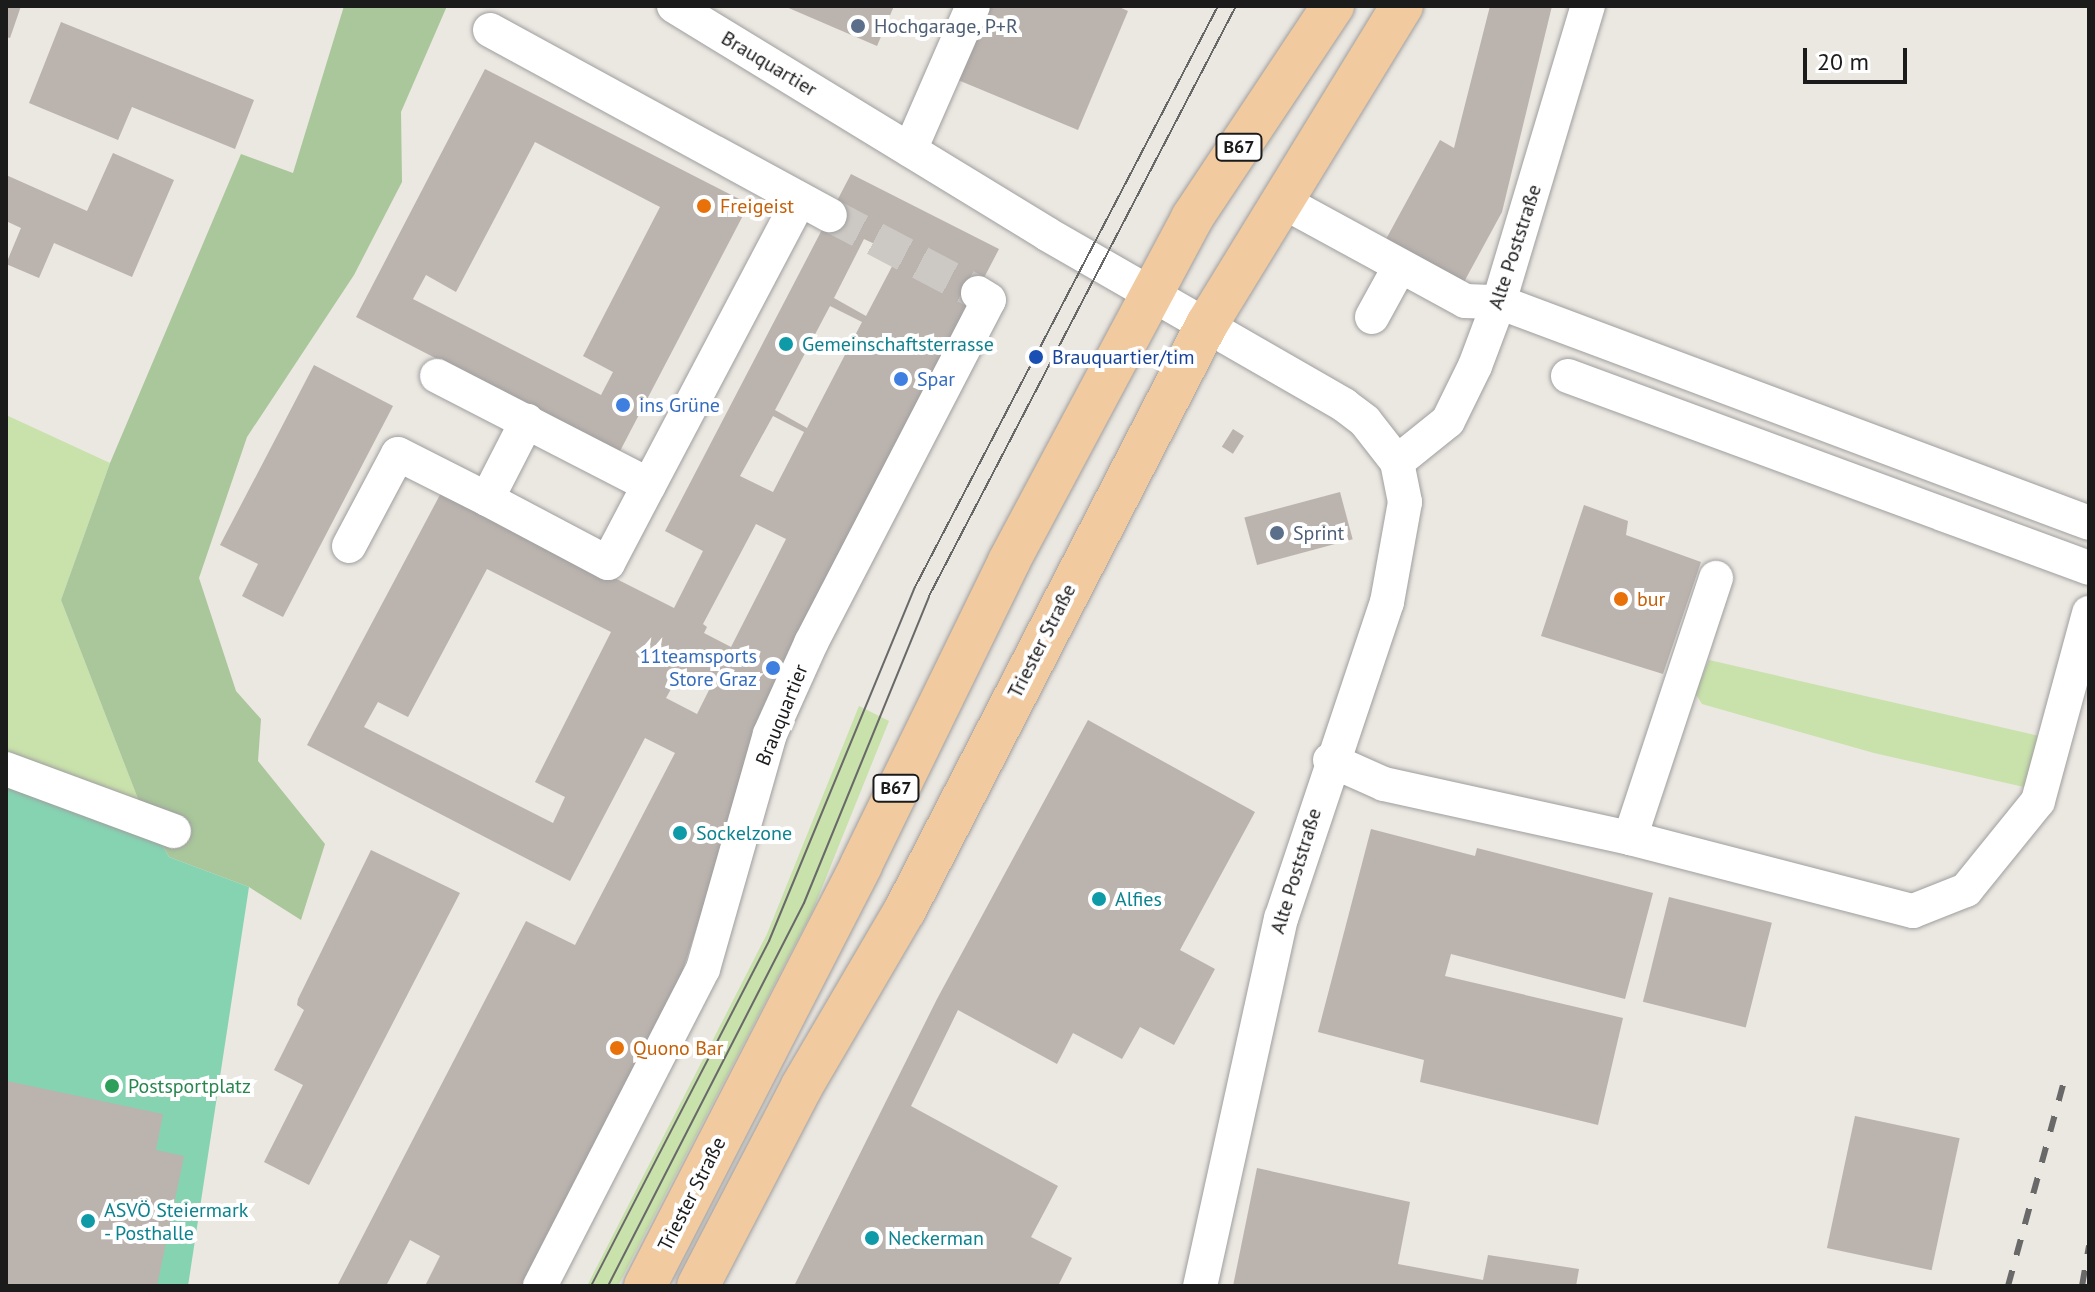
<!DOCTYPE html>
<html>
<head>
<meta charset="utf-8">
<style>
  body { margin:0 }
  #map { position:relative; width:2095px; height:1292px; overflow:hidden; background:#ebe7e1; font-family:"PT Sans",sans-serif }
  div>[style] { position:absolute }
  .grass>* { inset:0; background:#c9e1ab }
  .forest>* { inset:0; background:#a9c79a }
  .pitch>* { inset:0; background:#86d3b2 }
  .building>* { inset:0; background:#bbb3ae; transform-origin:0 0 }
  .minor-tunnel>* { height:34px; margin-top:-17px; transform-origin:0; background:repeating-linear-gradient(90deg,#ccc8c3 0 34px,transparent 0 51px) }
  .roads { filter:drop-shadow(0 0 2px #9f9f9f) drop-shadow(0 0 2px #9f9f9f) }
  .minor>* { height:34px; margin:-17px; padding:0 17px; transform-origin:17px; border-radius:17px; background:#fff }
  .major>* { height:42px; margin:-21px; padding:0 21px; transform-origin:21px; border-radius:21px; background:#f1caa0 }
  .tram>* { height:2px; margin:-1px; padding:0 1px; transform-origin:1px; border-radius:1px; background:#696969 }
  .rail>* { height:6px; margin-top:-3px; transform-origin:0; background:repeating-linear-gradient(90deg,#696969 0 16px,transparent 0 32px) }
  .dots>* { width:22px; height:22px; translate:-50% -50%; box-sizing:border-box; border:4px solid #fff; border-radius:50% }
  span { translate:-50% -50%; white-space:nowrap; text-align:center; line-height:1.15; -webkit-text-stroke:8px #fff; paint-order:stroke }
  .shield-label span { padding:2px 6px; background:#fff; border:2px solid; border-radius:6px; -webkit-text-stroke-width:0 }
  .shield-label { font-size:18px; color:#1b1b1b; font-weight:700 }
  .service-label { font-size:20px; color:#4e5e75 }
  .left { translate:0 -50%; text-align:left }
  .street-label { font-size:20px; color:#1b1b1b }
  .food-label { font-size:20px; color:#c56008 }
  .culture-label { font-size:20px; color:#0d838f }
  .transit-label { font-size:20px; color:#164399 }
  .shop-label { font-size:20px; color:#366cbe }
  .right { translate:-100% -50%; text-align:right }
  .leisure-label { font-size:20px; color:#27864d }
  .frame { position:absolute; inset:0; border:8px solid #1b1b1b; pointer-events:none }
  .scale { position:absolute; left:1803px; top:48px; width:104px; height:36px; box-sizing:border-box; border:4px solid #1b1b1b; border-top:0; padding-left:10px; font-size:24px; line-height:28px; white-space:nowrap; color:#1b1b1b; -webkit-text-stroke:6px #fff; paint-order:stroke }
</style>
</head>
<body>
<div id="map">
  <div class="grass">
    <i style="clip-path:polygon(6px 415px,110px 463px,61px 600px,140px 804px,6px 754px)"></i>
    <i style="clip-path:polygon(1709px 660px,2039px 736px,2035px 764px,2024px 787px,1874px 753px,1702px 704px,1695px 693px)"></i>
    <i style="clip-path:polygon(859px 706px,889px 721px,813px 910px,618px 1286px,587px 1286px,767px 934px)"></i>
  </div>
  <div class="forest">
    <i style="clip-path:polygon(344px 6px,447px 6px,401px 112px,402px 182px,354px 275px,247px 437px,199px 578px,236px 691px,261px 719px,258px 761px,325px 844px,301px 920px,249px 887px,169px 857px,140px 804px,61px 600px,110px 463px,241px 154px,293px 173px)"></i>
  </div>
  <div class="pitch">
    <i style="clip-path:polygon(6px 754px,140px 804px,169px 857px,249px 887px,188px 1286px,6px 1286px)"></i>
  </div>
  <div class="building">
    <i style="clip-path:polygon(6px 6px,21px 6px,10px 38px,6px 37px)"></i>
    <i style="clip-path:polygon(784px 6px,894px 6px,877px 46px)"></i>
    <i style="clip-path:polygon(989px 6px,1117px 6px,1128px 11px,1078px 130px,958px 80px)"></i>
    <i style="clip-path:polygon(1490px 6px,1552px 6px,1502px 212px,1464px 282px,1385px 241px,1440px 140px,1454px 148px)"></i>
    <i style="clip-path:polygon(61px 22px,254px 100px,235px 149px,132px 107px,118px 140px,29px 103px)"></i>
    <i style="clip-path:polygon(evenodd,485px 69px,749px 204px,619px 453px,356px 317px,485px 69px,535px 142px,660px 207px,583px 356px,613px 372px,601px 395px,413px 299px,426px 275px,456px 292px,535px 142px)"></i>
    <i style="clip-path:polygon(113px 153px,174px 180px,132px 277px,54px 243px,39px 278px,6px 264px,21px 228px,6px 221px,6px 175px,87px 211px)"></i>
    <i style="clip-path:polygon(evenodd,851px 174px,999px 249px,779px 671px,674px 998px,523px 1286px,425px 1286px,440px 1256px,410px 1240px,386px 1286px,337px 1286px,526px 921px,575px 945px,675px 753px,645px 738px,570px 881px,307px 745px,442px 491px,674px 608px,703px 551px,665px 531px,851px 174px,864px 239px,898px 255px,866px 316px,834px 298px,864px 239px,851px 174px,830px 306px,862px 322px,807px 428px,775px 410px,830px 306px,851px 174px,773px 416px,804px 432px,773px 492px,740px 476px,773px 416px,851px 174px,756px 524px,786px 539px,731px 647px,704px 633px,707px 627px,703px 624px,756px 524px,851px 174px,487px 569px,611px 632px,535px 782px,565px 797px,553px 823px,364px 727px,378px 702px,408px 717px,487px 569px,851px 174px,680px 673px,709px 690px,697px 714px,666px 698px,680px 673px)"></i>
    <i style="clip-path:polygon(314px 365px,393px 406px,283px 617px,242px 596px,258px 564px,220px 545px)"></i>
    <i style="left:1233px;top:429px;width:13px;height:21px;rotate:32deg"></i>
    <i style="left:1340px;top:492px;width:49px;height:99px;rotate:75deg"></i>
    <i style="clip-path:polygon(1584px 505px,1628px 521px,1626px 535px,1701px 562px,1663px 674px,1541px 636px)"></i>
    <i style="clip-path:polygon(1088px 720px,1255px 812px,1180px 950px,1215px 969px,1174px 1045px,1140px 1027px,1122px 1059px,1073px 1033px,1057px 1064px,958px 1010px,911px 1106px,1058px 1186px,1031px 1237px,1072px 1258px,1058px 1286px,794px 1286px,937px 999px)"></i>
    <i style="clip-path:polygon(1371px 829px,1475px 856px,1477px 848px,1653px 893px,1625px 999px,1451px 954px,1445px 976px,1623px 1018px,1598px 1125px,1420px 1082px,1424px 1060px,1318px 1032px)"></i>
    <i style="clip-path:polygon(371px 850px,460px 893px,309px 1185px,264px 1162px,303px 1085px,274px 1070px,304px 1010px,297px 1005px,298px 999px)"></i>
    <i style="left:1669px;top:897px;width:106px;height:108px;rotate:14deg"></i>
    <i style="clip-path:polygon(7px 1081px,163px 1114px,156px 1150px,184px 1156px,157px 1286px,6px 1286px)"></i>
    <i style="left:1855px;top:1116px;width:107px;height:135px;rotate:12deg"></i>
    <i style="clip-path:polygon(1257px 1168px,1410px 1202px,1398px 1264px,1483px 1280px,1488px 1255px,1579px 1269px,1576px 1286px,1233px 1286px)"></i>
  </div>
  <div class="minor-tunnel">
    <i style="left:830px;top:215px;width:167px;rotate:27.8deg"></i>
  </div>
  <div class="roads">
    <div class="minor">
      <i style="left:674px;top:6px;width:437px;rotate:31.4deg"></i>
      <i style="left:1047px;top:234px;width:343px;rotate:29.9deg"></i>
      <i style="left:1344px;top:405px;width:26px;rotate:37deg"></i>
      <i style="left:1365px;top:421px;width:52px;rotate:52deg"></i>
      <i style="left:1397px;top:462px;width:41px;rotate:78.7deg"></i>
      <i style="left:1405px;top:502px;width:102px;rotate:100.2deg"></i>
      <i style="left:1387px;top:602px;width:333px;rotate:108.5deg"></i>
      <i style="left:1281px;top:918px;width:377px;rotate:102.4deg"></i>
      <i style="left:490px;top:30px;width:387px;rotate:28.6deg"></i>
      <i style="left:910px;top:150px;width:157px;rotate:-66.4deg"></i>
      <i style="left:1280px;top:200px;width:211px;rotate:28.6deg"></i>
      <i style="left:1465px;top:301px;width:34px;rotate:2deg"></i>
      <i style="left:1499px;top:302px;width:630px;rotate:20.53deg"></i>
      <i style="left:1372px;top:317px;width:58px;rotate:-61.2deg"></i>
      <i style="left:437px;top:376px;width:238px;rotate:27.2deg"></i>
      <i style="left:649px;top:485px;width:323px;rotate:-62.2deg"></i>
      <i style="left:1568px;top:376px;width:555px;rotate:20.23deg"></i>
      <i style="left:1397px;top:462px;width:65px;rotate:-38.8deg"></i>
      <i style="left:1448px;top:421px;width:61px;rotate:-63.9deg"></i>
      <i style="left:1475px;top:366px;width:68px;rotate:-69.4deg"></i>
      <i style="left:1499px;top:302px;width:309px;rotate:-73.3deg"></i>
      <i style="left:487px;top:499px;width:137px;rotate:27.9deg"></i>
      <i style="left:608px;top:563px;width:88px;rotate:-62.3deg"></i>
      <i style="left:349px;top:546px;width:104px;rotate:-62deg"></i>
      <i style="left:398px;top:454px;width:100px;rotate:26.8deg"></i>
      <i style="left:487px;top:499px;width:88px;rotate:-62.9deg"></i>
      <i style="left:1330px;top:760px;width:59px;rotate:24deg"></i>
      <i style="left:1384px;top:784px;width:252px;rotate:12.4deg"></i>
      <i style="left:1630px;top:838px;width:292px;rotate:14.5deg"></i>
      <i style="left:1913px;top:911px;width:57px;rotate:-21.6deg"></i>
      <i style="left:1966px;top:890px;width:114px;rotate:-51deg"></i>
      <i style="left:2038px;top:801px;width:195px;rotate:-74.8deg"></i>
      <i style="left:6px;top:769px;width:179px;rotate:20.3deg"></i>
      <i style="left:1630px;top:838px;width:274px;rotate:-71.7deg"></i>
      <i style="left:540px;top:1286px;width:356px;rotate:-62.8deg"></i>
      <i style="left:703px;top:969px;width:244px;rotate:-74.1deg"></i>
      <i style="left:770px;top:734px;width:100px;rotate:-65.7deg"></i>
      <i style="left:811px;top:643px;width:386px;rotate:-62.6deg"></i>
      <i style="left:989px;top:300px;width:13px;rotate:-148deg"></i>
    </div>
    <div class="major">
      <i style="left:645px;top:1286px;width:473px;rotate:-62.8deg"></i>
      <i style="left:861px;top:865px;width:338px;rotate:-64deg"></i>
      <i style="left:1009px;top:561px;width:389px;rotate:-61.9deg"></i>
      <i style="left:1192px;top:218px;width:255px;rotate:-56.4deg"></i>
      <i style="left:698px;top:1286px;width:225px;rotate:-62.5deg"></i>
      <i style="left:802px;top:1086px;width:204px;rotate:-59.7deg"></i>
      <i style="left:905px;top:910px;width:659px;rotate:-62.74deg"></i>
      <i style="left:1207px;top:324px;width:373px;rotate:-58.5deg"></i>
    </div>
  </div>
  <div class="tram">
    <i style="left:591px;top:1286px;width:388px;rotate:-62.7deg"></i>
    <i style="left:769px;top:941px;width:383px;rotate:-67.6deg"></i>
    <i style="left:915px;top:587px;width:655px;rotate:-62.46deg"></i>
    <i style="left:608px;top:1286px;width:430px;rotate:-62.9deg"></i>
    <i style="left:804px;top:903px;width:331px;rotate:-67.8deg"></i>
    <i style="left:929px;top:596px;width:665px;rotate:-62.51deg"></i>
  </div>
  <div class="rail">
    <i style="left:2008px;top:1286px;width:213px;rotate:-74.7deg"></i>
    <i style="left:2082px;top:1286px;width:41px;rotate:-80.1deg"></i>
  </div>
  <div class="dots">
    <i style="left:858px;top:26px;background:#5c6f8a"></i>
    <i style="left:704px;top:206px;background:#e8710a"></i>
    <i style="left:786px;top:344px;background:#0f9aa8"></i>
    <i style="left:1036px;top:357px;background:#1a4fb4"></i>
    <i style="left:901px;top:379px;background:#3f7fe0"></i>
    <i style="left:623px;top:405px;background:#3f7fe0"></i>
    <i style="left:1277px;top:533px;background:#5c6f8a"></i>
    <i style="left:1621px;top:599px;background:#e8710a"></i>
    <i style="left:773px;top:668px;background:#3f7fe0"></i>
    <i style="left:680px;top:833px;background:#0f9aa8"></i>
    <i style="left:1099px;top:899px;background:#0f9aa8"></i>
    <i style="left:617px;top:1048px;background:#e8710a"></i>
    <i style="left:112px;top:1086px;background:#2e9e5b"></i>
    <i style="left:88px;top:1221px;background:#0f9aa8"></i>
    <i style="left:872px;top:1238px;background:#0f9aa8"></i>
  </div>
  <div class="shield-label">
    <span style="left:1239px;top:147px">B67</span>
    <span style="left:896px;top:788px">B67</span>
  </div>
  <div class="service-label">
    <span class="left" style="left:874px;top:26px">Hochgarage, P+R</span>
    <span class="left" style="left:1293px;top:533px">Sprint</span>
  </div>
  <div class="street-label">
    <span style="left:769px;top:64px;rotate:31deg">Brauquartier</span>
    <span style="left:1515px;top:247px;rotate:-72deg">Alte Poststraße</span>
    <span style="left:1042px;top:641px;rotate:-63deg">Triester Straße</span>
    <span style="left:782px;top:715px;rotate:-68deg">Brauquartier</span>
    <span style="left:1296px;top:871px;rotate:-73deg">Alte Poststraße</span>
    <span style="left:692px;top:1194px;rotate:-63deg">Triester Straße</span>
  </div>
  <div class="food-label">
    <span class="left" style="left:720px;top:206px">Freigeist</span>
    <span class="left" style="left:1637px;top:599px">bur</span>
    <span class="left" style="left:633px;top:1048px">Quono Bar</span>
  </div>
  <div class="culture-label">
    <span class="left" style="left:802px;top:344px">Gemeinschaftsterrasse</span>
    <span class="left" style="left:696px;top:833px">Sockelzone</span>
    <span class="left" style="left:1115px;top:899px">Alfies</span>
    <span class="left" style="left:104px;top:1222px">ASVÖ Steiermark<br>- Posthalle</span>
    <span class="left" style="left:888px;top:1238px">Neckerman</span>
  </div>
  <div class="transit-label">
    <span class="left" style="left:1052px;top:357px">Brauquartier/tim</span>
  </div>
  <div class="shop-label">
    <span class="left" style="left:917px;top:379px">Spar</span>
    <span class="left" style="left:639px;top:405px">ins Grüne</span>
    <span class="right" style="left:757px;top:668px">11teamsports<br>Store Graz</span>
  </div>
  <div class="leisure-label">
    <span class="left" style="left:128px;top:1086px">Postsportplatz</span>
  </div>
  <div class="frame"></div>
  <div class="scale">20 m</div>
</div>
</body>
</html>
